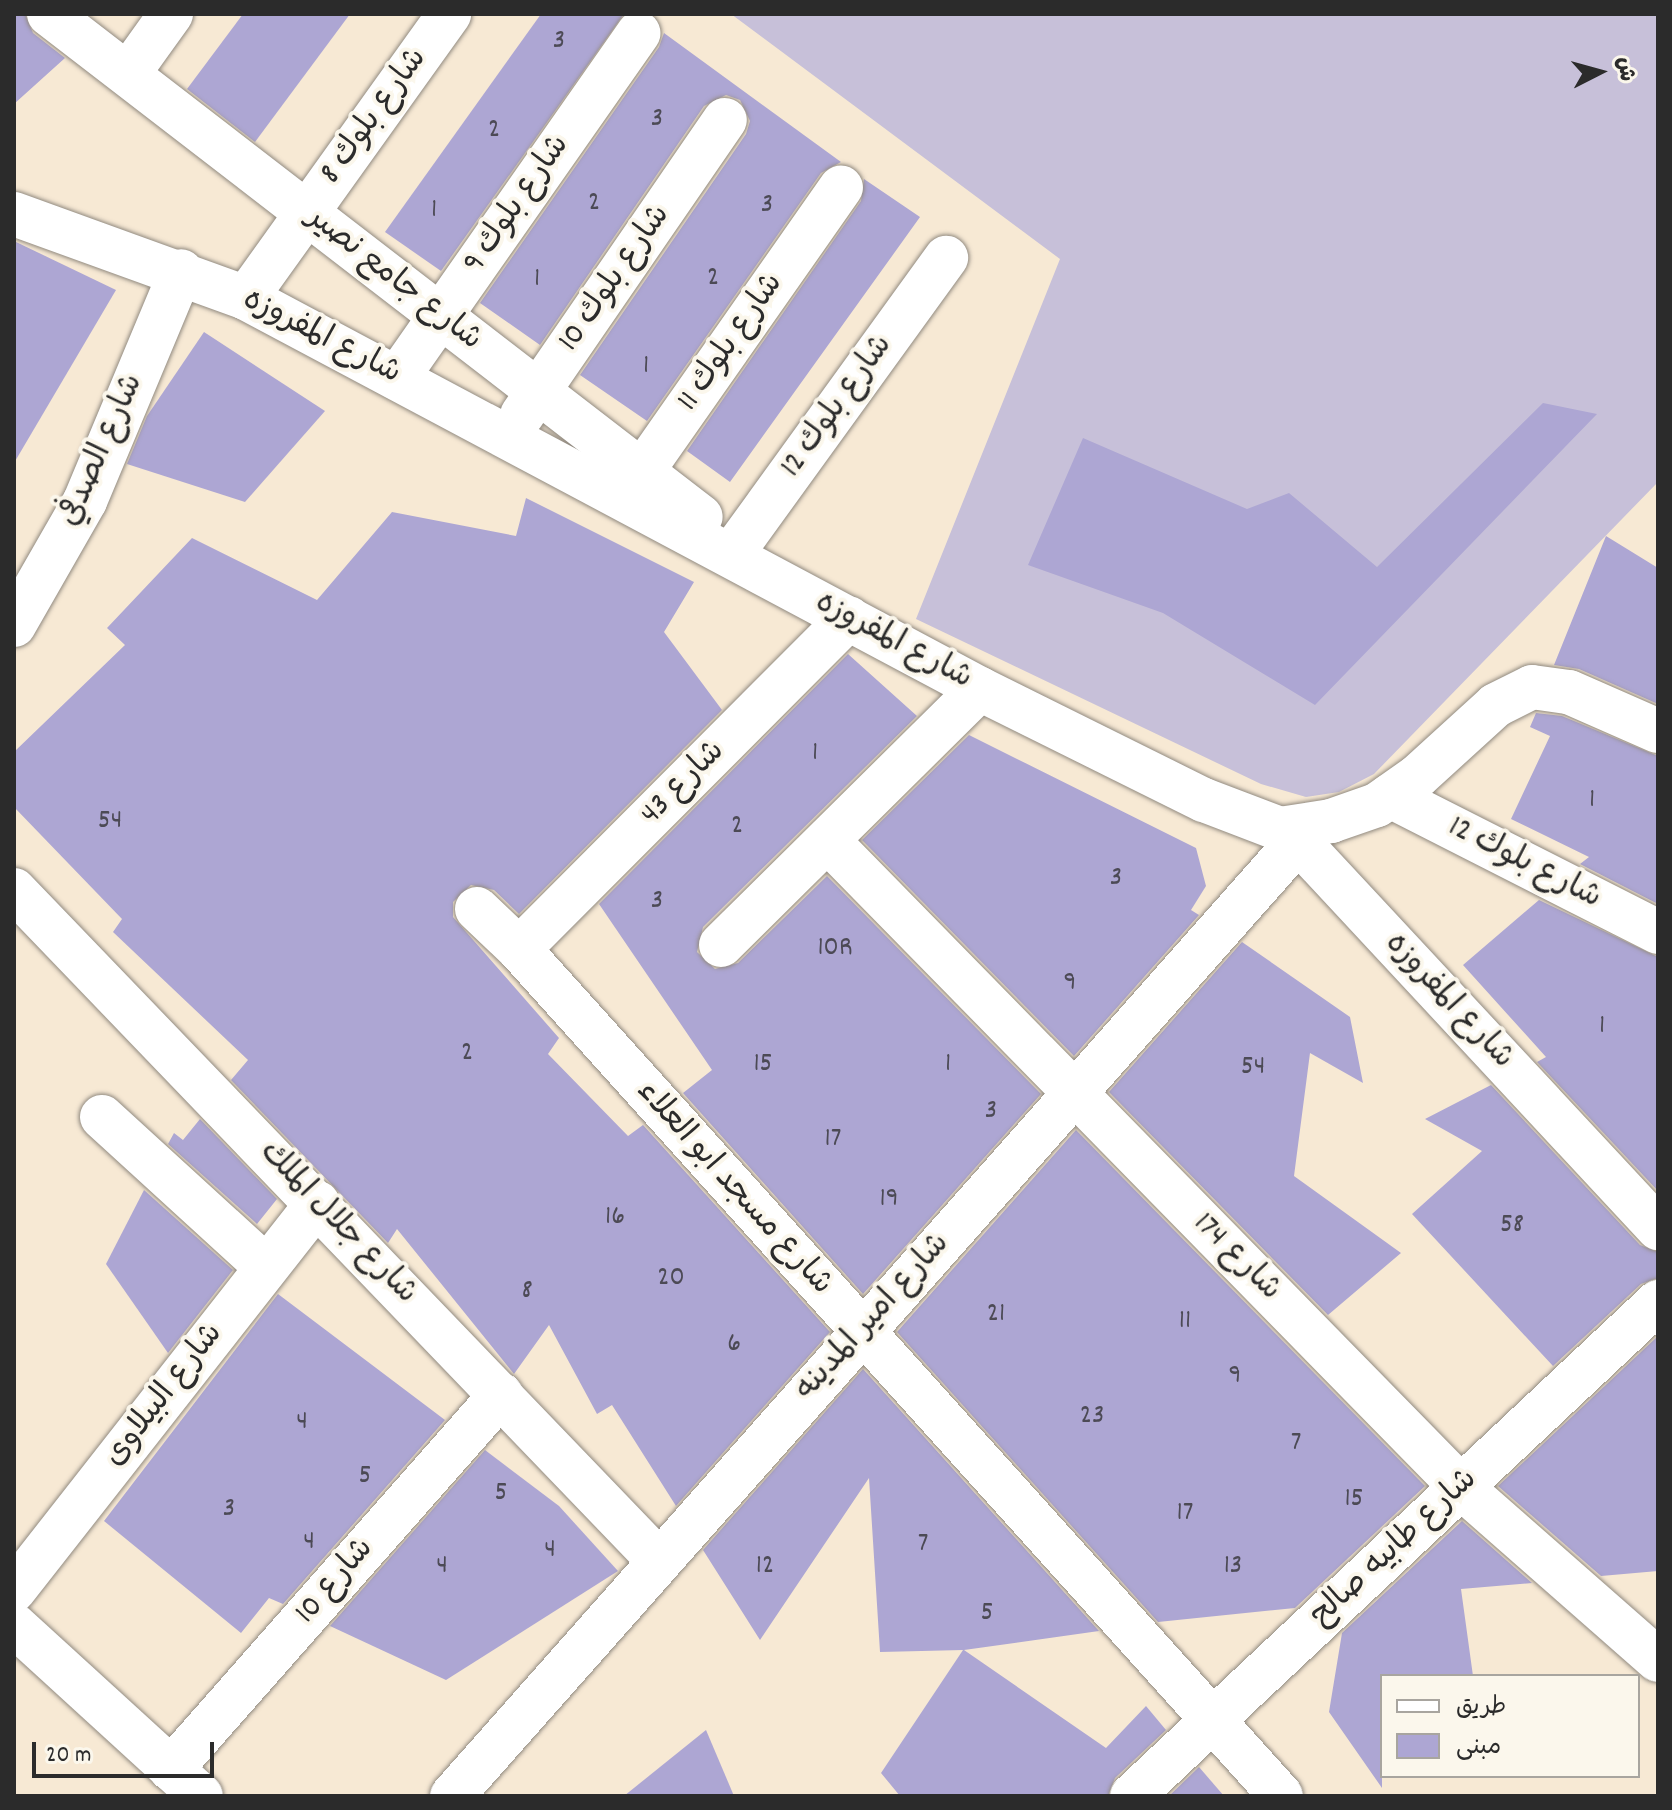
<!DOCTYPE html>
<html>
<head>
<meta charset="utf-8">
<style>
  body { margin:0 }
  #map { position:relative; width:1672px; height:1810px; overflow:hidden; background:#f7e9d4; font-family:Dekko,"Playpen Sans Arabic",sans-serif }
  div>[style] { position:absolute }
  .industrial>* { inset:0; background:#c7c0d9 }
  .building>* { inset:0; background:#ada6d3 }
  .roads { filter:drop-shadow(0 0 2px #918a80) drop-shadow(0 0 2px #918a80) }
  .minor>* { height:44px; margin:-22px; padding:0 22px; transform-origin:22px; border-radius:22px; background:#fff }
  .major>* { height:44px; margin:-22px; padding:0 22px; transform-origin:22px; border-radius:22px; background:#fff }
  span { translate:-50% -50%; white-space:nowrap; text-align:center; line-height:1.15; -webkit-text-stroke:8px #fbf7ec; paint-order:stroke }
  .number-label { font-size:28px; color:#4c4a55 }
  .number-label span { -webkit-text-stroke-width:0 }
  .street-label { font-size:32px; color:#2b2b2b }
  .frame { position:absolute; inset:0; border:16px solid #2b2b2b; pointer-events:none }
  .legend { position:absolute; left:1380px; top:1674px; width:260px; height:104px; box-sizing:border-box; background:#fbf7ec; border:2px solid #a8a59f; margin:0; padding:10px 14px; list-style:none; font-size:24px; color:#2b2b2b }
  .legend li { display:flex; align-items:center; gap:16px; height:40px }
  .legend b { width:40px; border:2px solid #a8a59f }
  .north { position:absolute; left:1560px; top:32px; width:80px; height:80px; -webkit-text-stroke:6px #fbf7ec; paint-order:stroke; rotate:84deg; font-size:22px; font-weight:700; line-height:32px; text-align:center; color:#2b2b2b }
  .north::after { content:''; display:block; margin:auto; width:28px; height:36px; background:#2b2b2b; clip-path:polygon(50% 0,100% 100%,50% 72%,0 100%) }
  .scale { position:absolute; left:32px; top:1742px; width:182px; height:36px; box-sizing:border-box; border:4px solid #2b2b2b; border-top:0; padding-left:10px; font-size:24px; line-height:28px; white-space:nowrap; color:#2b2b2b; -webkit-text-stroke:6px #fbf7ec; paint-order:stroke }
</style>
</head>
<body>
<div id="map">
  <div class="industrial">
    <i style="clip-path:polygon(731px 14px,1658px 14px,1658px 482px,1374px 774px,1339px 792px,1306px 797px,1261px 784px,916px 619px,1060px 259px)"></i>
  </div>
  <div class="building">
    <i style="clip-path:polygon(14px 14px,25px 14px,33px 33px,65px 58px,14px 104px)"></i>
    <i style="clip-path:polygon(243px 14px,350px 14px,255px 142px,187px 89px)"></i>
    <i style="clip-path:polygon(541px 14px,624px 14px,441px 271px,385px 232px)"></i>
    <i style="clip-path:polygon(664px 33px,841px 162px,821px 173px,647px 421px,580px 375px,746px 134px,750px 121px,740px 100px,726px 95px,704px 106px,540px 345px,480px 303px,659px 47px)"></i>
    <i style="clip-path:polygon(864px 179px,920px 217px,730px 482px,687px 451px,861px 201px)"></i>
    <i style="clip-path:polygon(14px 241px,116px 290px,14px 463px)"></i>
    <i style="clip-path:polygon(204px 332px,325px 411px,245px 502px,127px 464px,147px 416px)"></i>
    <i style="clip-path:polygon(1543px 403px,1597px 414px,1315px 705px,1163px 613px,1028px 565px,1083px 438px,1247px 509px,1289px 493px,1377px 567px)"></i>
    <i style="clip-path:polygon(526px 498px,694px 582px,664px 632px,722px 710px,519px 914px,494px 890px,471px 885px,453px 902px,453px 917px,559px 1038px,548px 1054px,628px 1136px,643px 1125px,830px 1332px,676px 1506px,612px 1405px,597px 1414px,549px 1325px,514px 1374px,397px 1229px,388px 1243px,231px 1080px,248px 1060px,113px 932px,122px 919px,14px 807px,14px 752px,125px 645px,107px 628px,192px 538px,317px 600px,392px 512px,516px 536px)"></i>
    <i style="clip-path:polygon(1606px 536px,1658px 568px,1658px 704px,1579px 669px,1554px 665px)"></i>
    <i style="clip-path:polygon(848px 654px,917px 716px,703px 927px,697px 952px,715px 969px,738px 963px,827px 876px,1041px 1094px,863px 1294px,683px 1093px,712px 1070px,599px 904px)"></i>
    <i style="clip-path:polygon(1536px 713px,1562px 716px,1658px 756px,1658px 904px,1580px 864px,1589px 857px,1511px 819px,1550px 736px,1530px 727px)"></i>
    <i style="clip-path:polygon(969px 735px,1196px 848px,1206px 886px,1191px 910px,1199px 915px,1074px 1056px,862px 840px)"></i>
    <i style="clip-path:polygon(1539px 900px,1658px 957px,1658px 1191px,1537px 1062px,1546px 1057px,1463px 965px)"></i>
    <i style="clip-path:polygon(1242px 942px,1350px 1017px,1363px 1083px,1310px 1053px,1294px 1176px,1401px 1253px,1328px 1315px,1109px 1092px)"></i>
    <i style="clip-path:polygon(1491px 1085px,1640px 1245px,1658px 1252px,1658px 1278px,1641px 1284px,1553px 1366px,1412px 1214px,1482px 1151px,1425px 1119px)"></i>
    <i style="clip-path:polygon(200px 1119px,277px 1199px,257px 1224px,168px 1144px,174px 1133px,183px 1140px)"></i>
    <i style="clip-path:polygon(1076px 1130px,1425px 1486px,1295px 1608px,1158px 1622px,897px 1332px)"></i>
    <i style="clip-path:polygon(144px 1190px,233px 1270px,168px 1353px,106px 1264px)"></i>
    <i style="clip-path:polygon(278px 1294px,445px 1420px,283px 1604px,269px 1598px,241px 1633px,104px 1521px)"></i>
    <i style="clip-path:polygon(1658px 1336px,1658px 1571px,1601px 1576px,1498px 1486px)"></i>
    <i style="clip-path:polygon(863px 1369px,1099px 1631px,964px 1650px,1106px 1748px,1146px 1706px,1166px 1730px,1115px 1778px,1108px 1796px,900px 1796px,881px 1773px,963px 1650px,880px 1652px,869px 1478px,760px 1640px,703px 1550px)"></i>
    <i style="clip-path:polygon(485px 1450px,559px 1506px,618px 1571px,446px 1680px,330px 1626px)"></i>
    <i style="clip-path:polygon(1462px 1521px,1532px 1583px,1461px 1589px,1473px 1676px,1382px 1676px,1382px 1788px,1329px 1712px,1342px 1633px)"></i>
    <i style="clip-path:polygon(706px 1730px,734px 1796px,624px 1796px)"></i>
    <i style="clip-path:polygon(1199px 1767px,1224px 1796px,1169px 1796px)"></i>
  </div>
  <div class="roads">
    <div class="minor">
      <i style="left:49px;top:14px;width:823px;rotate:37.65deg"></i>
      <i style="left:128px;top:74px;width:74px;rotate:-54.4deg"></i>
      <i style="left:14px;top:214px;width:247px;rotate:19.9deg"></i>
      <i style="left:246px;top:298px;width:832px;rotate:28.04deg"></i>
      <i style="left:980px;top:689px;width:250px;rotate:26.4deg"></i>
      <i style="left:1204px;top:800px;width:81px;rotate:20.9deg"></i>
      <i style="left:1280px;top:829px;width:22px;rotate:34deg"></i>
      <i style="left:1298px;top:841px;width:529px;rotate:47.07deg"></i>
      <i style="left:246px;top:298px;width:349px;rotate:-54.4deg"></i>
      <i style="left:397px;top:378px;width:421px;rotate:-55deg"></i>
      <i style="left:522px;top:415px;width:358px;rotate:-55.5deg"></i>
      <i style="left:627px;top:493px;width:373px;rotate:-55deg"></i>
      <i style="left:731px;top:555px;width:367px;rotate:-54.1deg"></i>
      <i style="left:14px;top:625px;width:143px;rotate:-60.2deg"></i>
      <i style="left:85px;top:501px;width:249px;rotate:-67.3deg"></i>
      <i style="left:1390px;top:796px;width:301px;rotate:26.9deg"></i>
      <i style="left:1280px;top:829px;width:52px;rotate:-8.9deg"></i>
      <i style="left:1331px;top:821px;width:49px;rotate:-19.2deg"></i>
      <i style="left:1377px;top:805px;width:50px;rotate:-35.3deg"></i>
      <i style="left:1418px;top:776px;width:105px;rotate:-42.3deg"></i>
      <i style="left:1496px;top:705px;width:40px;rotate:-26.6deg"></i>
      <i style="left:1532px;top:687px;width:37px;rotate:8deg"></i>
      <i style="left:1569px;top:692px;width:97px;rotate:23.7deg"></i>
      <i style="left:828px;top:841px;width:904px;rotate:45.58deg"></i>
      <i style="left:1461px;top:1487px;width:262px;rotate:41.3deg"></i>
      <i style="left:14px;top:890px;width:929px;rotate:46.13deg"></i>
      <i style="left:477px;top:909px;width:58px;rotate:43.6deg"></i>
      <i style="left:519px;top:949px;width:1139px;rotate:48.02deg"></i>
      <i style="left:721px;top:945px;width:364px;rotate:-44.7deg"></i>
      <i style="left:519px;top:949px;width:467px;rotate:-45.1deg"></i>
      <i style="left:102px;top:1117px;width:222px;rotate:42.4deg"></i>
      <i style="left:14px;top:1590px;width:492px;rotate:-51.9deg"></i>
      <i style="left:171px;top:1769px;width:499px;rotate:-48.6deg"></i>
      <i style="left:452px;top:1796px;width:1276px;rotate:-48.46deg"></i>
      <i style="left:1132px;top:1796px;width:722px;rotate:-43.2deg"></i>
    </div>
    <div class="major">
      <i style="left:14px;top:1625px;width:253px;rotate:42.4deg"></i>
    </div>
  </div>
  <div class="number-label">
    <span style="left:559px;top:42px">3</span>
    <span style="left:657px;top:120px">3</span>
    <span style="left:494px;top:131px">2</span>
    <span style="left:594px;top:204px">2</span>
    <span style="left:767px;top:206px">3</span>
    <span style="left:434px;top:211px">1</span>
    <span style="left:713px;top:279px">2</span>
    <span style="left:537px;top:280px">1</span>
    <span style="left:646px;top:367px">1</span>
    <span style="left:815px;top:754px">1</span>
    <span style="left:1592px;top:801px">1</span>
    <span style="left:110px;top:822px">54</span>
    <span style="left:737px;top:827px">2</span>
    <span style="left:1116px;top:879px">3</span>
    <span style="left:657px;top:902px">3</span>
    <span style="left:835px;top:949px">10R</span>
    <span style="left:1070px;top:984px">9</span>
    <span style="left:1602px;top:1027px">1</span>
    <span style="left:467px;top:1054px">2</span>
    <span style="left:763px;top:1065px">15</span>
    <span style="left:948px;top:1065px">1</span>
    <span style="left:1253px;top:1068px">54</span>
    <span style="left:991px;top:1112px">3</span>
    <span style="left:833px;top:1140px">17</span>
    <span style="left:889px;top:1200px">19</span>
    <span style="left:615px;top:1218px">16</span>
    <span style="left:1512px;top:1226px">58</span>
    <span style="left:671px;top:1279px">20</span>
    <span style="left:527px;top:1292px">8</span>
    <span style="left:996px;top:1315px">21</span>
    <span style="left:1185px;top:1322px">11</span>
    <span style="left:734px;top:1345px">6</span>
    <span style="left:1235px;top:1377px">9</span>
    <span style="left:1092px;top:1417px">23</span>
    <span style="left:302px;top:1423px">4</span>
    <span style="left:1296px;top:1444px">7</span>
    <span style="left:365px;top:1477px">5</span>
    <span style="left:501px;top:1494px">5</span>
    <span style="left:1354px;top:1500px">15</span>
    <span style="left:229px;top:1510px">3</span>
    <span style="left:1185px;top:1514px">17</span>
    <span style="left:309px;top:1543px">4</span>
    <span style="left:923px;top:1545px">7</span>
    <span style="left:550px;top:1551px">4</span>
    <span style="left:442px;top:1567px">4</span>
    <span style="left:765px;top:1567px">12</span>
    <span style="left:1233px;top:1567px">13</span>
    <span style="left:987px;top:1614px">5</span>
  </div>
  <div class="street-label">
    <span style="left:375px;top:117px;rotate:-54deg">شارع بلوك 8</span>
    <span style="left:518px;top:205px;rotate:-55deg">شارع بلوك 9</span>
    <span style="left:616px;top:279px;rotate:-55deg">شارع بلوك 10</span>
    <span style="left:393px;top:280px;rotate:38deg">شارع جامع نصير</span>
    <span style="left:321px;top:338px;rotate:27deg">شارع المفروزه</span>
    <span style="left:732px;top:343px;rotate:-55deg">شارع بلوك 11</span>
    <span style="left:838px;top:407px;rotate:-54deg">شارع بلوك 12</span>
    <span style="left:103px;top:451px;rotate:-66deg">شارع الصدفي</span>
    <span style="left:893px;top:642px;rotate:28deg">شارع المفروزه</span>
    <span style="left:684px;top:784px;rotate:-45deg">شارع 43</span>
    <span style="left:1524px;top:864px;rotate:27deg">شارع بلوك 12</span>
    <span style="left:1448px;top:1002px;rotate:47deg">شارع المفروزه</span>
    <span style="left:733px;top:1189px;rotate:48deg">شارع مسجد ابو العلاء</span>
    <span style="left:337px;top:1224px;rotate:46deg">شارع جلال الملك</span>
    <span style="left:1236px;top:1258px;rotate:45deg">شارع 174</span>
    <span style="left:874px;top:1318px;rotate:-48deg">شارع امير المدينه</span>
    <span style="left:165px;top:1396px;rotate:-52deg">شارع البيلاوى</span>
    <span style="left:1395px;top:1549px;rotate:-43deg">شارع طابيه صالح</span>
    <span style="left:336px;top:1582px;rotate:-49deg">شارع 10</span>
  </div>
  <div class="frame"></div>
  <ul class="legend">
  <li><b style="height:10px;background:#fff"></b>طريق</li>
  <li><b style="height:22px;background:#ada6d3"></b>مبنى</li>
  </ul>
  <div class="north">ش</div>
  <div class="scale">20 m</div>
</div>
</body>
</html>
